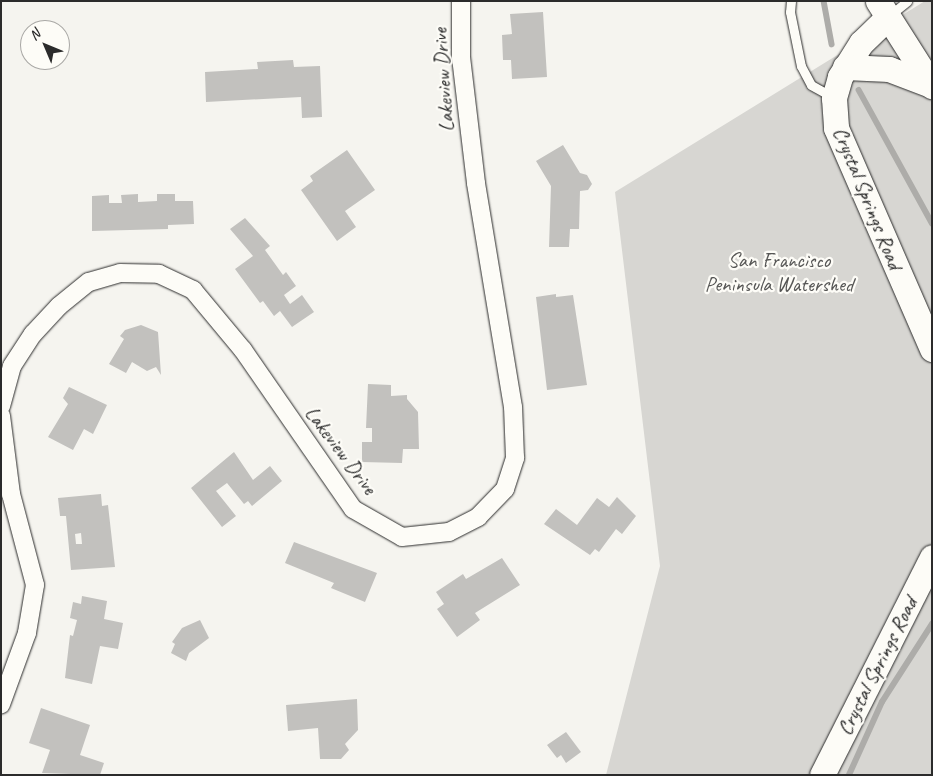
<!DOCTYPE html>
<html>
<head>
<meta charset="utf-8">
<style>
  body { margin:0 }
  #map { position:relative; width:933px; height:776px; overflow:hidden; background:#f5f4ef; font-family:Caveat,sans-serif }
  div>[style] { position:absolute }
  .green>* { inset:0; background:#d7d6d2 }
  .stream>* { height:5.5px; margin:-2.75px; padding:0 2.75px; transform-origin:2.75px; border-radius:2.75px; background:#adaca9 }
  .building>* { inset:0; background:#c2c1be }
  .roads { filter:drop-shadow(0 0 1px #2b2b2b) drop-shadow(0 0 1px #2b2b2b) }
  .lane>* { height:9px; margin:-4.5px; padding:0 4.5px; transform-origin:4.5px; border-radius:4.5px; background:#fdfcf7 }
  .street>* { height:18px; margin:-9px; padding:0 9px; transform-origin:9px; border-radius:9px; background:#fdfcf7 }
  .secondary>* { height:25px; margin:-12.5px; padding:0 12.5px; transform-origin:12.5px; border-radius:12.5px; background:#fdfcf7 }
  span { translate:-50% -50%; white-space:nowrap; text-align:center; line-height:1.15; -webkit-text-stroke:4.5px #fdfcf7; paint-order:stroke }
  .street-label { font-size:21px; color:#2b2b2b }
  .park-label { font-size:21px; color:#565655 }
  .frame { position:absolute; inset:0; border:2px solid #2b2b2b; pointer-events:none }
  .north { position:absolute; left:20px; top:20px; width:50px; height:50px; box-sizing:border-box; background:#fdfcf7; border:1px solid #a9a8a5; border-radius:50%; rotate:315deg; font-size:14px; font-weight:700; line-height:20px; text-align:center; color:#2b2b2b }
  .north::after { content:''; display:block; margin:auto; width:18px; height:22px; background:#2b2b2b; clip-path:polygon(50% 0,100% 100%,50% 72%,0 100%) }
</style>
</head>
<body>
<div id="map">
  <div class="green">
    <i style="clip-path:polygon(925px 1px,932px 1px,932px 775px,606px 775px,660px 566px,615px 192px)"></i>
  </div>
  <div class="stream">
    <i style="left:824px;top:1px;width:44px;rotate:79.5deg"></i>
    <i style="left:859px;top:90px;width:152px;rotate:61.2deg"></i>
    <i style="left:849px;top:775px;width:80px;rotate:-65.7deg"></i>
    <i style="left:882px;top:702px;width:93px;rotate:-57.3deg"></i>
  </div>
  <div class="building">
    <i style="clip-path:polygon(543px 12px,547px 77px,512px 79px,511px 60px,503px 60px,502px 35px,512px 34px,510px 14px)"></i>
    <i style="clip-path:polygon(293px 60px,294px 67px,320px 66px,322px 117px,302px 118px,301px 97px,206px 102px,205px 72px,258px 69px,257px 62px)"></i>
    <i style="clip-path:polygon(563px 145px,580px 173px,587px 175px,592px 184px,588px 190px,580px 191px,579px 229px,570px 229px,569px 247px,549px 247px,551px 186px,536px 161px)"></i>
    <i style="clip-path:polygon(347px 150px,375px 190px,345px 211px,356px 227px,337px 241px,301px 190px,313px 181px,310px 176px)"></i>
    <i style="clip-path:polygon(138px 194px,138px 202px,157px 201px,157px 194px,175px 194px,175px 201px,193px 201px,194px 224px,168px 225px,168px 229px,92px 231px,92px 196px,109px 195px,109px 203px,122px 203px,121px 195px)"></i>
    <i style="clip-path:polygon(245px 218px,270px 246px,265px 250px,283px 275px,286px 272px,296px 286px,284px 295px,290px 304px,302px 295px,314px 312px,292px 327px,280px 311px,274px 316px,263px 301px,260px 303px,235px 269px,253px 256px,230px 229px)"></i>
    <i style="clip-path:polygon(556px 294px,556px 297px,573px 295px,587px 385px,547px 390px,536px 297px)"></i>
    <i style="clip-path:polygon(141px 325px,158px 332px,161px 375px,156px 367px,147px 371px,132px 362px,126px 373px,109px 364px,124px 339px,120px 336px,125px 330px)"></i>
    <i style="clip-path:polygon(368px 384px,391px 385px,391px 396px,407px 395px,407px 399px,418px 412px,419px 449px,403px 449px,402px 463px,362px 462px,362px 442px,372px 442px,372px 428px,366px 428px)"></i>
    <i style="clip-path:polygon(69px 387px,107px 405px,93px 434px,84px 429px,73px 450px,48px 437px,68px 404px,63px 398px)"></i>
    <i style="clip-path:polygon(234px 452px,253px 480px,270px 466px,282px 481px,252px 506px,248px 501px,244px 504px,227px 483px,216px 491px,236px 516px,222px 527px,191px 488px)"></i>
    <i style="clip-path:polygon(evenodd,101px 494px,102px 506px,108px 505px,115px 567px,71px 570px,66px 516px,60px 516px,58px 498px,101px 494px,81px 533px,82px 544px,76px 544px,75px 534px,81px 533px)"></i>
    <i style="clip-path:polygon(617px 497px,636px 516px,622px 534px,616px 529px,599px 552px,595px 549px,590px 555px,544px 524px,556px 509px,577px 525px,597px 498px,609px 507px)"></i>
    <i style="clip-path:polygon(294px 542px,377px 573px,365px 602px,331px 588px,334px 583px,285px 563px)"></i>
    <i style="clip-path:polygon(502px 558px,520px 585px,475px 613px,480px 620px,457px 637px,437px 609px,444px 604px,436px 592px,463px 574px,466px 579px)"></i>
    <i style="clip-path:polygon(82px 596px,107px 601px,104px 619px,123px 623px,118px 649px,100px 646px,92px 684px,65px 678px,70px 635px,73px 636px,77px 620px,70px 618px,73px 602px,81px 604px)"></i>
    <i style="clip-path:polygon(200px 620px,209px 638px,189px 653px,186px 661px,171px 653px,175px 644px,172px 642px,182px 628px)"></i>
    <i style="clip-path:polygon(357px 699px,358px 730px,345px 744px,349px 750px,341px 759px,320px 759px,318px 728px,288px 731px,286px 705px)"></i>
    <i style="clip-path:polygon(41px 708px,90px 725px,80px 755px,104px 763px,100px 775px,42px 773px,50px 750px,29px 743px)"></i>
    <i style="clip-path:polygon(566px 732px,581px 752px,566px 763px,561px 755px,557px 758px,547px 745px)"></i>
  </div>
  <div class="roads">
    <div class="lane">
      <i style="left:791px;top:1px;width:11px;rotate:95deg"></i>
      <i style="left:790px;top:12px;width:55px;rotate:78.5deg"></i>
      <i style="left:801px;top:66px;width:21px;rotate:62deg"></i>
      <i style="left:811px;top:85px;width:25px;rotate:29deg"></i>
      <i style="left:890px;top:15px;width:22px;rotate:-39deg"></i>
    </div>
    <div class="street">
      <i style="left:1px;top:406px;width:41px;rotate:-74.6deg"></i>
      <i style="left:12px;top:366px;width:38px;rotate:-57deg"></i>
      <i style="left:33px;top:334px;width:38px;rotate:-47deg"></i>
      <i style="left:59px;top:306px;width:38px;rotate:-39deg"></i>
      <i style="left:89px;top:282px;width:32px;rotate:-16deg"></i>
      <i style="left:120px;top:273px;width:39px;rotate:1deg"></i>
      <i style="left:159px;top:274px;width:38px;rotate:25deg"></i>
      <i style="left:193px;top:290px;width:78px;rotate:50.2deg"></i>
      <i style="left:243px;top:350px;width:193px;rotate:55.3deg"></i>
      <i style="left:353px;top:509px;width:56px;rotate:29.7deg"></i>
      <i style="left:402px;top:537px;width:47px;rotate:-6.1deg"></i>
      <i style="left:449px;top:532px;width:33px;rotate:-27deg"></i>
      <i style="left:478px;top:517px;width:39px;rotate:-46deg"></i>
      <i style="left:505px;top:489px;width:33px;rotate:-72deg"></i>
      <i style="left:515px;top:458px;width:51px;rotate:-92.2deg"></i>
      <i style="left:513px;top:407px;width:227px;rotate:-99.4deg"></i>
      <i style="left:476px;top:183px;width:127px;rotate:-96.8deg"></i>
      <i style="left:461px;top:57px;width:56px;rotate:-90deg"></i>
      <i style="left:1px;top:416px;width:79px;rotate:82.7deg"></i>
      <i style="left:11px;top:494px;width:94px;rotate:75.2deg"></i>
      <i style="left:35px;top:585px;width:49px;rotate:99.5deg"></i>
      <i style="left:27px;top:633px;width:76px;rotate:110.1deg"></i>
    </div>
    <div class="secondary">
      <i style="left:878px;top:1px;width:101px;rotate:57.6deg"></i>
      <i style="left:888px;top:17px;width:37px;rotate:136deg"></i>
      <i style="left:861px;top:43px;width:40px;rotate:122deg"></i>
      <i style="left:840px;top:77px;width:22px;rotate:106deg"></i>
      <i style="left:834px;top:98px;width:30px;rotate:86deg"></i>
      <i style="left:836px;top:128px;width:241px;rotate:66.5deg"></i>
      <i style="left:845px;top:67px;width:44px;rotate:2.6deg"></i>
      <i style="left:889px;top:69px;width:45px;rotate:20.9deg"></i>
      <i style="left:822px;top:775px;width:244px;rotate:-63.2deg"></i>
    </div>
  </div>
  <div class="street-label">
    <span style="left:443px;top:80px;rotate:-94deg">Lakeview Drive</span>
    <span style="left:868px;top:198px;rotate:68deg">Crystal Springs Road</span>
    <span style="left:341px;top:450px;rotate:53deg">Lakeview Drive</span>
    <span style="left:877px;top:666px;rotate:-63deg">Crystal Springs Road</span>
  </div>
  <div class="park-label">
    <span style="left:779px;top:272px">San Francisco<br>Peninsula Watershed</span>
  </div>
  <div class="frame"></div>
  <div class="north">N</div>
</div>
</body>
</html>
